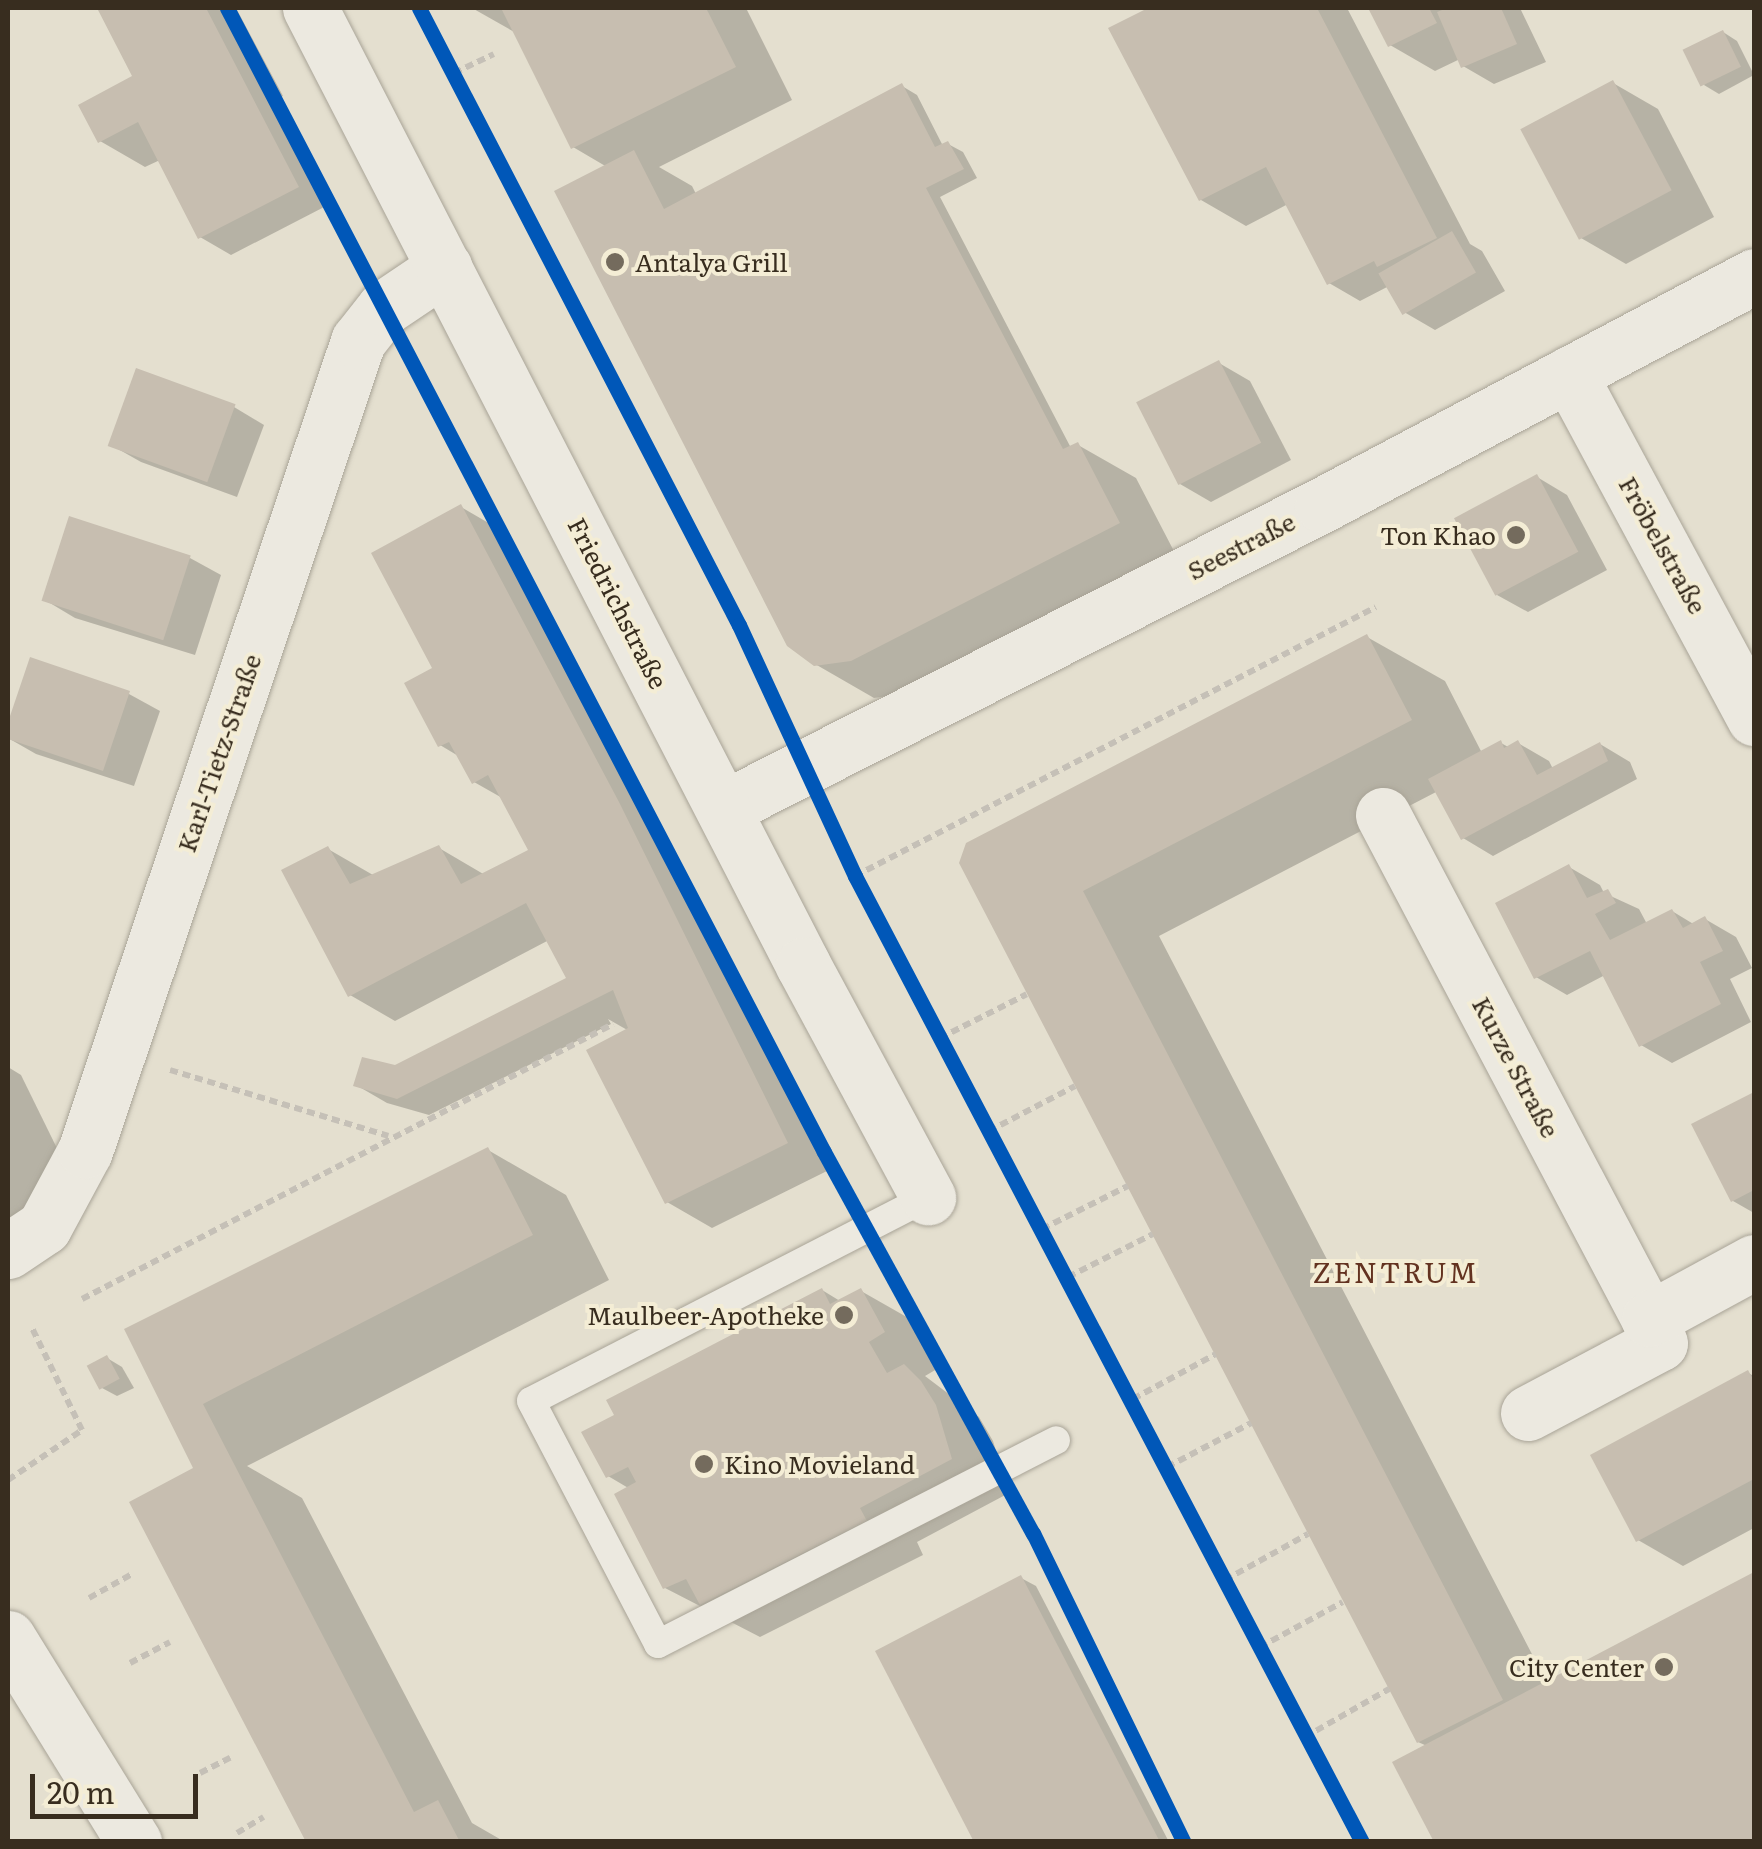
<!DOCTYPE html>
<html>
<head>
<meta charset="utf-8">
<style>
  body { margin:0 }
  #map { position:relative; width:1762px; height:1849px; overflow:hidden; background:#e4dfcf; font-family:Literata,serif }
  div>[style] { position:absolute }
  .shadow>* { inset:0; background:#0003 }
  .building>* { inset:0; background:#c7beb0; transform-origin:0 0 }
  .path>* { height:6px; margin-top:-3px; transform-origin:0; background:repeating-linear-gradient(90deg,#c5c0b7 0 8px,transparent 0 13px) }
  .roads { filter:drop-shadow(0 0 2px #a9a497) drop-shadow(0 0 2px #a9a497) }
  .lane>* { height:28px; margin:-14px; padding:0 14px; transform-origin:14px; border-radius:14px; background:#ece9e0 }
  .street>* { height:55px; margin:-27.5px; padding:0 27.5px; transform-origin:27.5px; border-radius:27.5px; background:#ece9e0 }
  .secondary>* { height:55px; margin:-27.5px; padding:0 27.5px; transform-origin:27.5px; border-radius:27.5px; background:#ece9e0 }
  .cycleway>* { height:15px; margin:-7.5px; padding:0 7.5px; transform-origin:7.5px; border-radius:7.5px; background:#0057b8 }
  .dots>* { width:28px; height:28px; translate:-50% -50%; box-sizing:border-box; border:5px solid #f4edd5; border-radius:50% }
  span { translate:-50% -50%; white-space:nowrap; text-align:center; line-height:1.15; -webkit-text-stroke:8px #f4edd5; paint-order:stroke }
  .poi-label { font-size:25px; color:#382d1f }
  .left { translate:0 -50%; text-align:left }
  .right { translate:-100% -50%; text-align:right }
  .street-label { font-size:25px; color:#382d1f }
  .neighbourhood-label { font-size:28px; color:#633220; letter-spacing:2.5px }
  .frame { position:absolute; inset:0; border:10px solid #382d1f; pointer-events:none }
  .scale { position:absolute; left:30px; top:1774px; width:168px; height:45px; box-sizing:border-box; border:5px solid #382d1f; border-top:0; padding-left:12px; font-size:30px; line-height:35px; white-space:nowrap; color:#382d1f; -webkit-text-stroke:8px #f4edd5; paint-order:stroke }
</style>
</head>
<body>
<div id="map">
  <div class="shadow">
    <i style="clip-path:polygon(109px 8px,236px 8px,283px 96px,275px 100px,328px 205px,231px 255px,200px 237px,160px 160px,145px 167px,100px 141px,135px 77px,102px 11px)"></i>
    <i style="clip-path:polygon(472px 8px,746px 8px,792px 100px,659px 167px,692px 186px,696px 194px,902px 86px,917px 95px,943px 146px,948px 144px,963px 152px,977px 178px,940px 197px,1071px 448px,1078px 445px,1136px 478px,1177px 557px,910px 693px,874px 698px,815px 664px,607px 167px,573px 147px,516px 33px)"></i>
    <i style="clip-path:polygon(1153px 8px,1347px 8px,1470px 244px,1482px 251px,1505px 291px,1435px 330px,1404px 312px,1389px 286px,1360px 301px,1329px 283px,1288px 204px,1246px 226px,1201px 200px,1112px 29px)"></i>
    <i style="clip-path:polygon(1371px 8px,1520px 8px,1546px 62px,1494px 84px,1463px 66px,1460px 59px,1435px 71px,1390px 45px)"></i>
    <i style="clip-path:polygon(1723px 32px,1737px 41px,1754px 75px,1719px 94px,1704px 85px)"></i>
    <i style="clip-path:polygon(1613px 83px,1658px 109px,1714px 217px,1626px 264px,1581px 238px)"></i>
    <i style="clip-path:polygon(1219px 363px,1250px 381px,1291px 460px,1211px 502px,1180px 484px)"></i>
    <i style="clip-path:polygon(234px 407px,264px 425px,237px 497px,141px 462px,111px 445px)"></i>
    <i style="clip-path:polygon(1537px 477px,1567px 495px,1607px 570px,1528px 612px,1497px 595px)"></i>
    <i style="clip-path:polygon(461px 507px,492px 525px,588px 705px,602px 713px,831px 1169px,712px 1228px,667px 1202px,629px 1031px,608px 1019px,611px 1024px,429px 1115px,387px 1103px,356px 1085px,573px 985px,549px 940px,395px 1021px,350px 995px,328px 849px,373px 875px,439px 848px,485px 875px,531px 851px,504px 799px,474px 782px,460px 757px,440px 745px,436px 669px)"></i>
    <i style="clip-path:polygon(190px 558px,221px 575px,195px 655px,75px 618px,45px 600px)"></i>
    <i style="clip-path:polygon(1367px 637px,1445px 681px,1482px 753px,1501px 743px,1510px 748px,1518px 743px,1549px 761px,1553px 769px,1600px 744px,1630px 762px,1637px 779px,1493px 856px,1463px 838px,1438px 791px,1159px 936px,1547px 1683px,1754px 1575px,1754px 1842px,1437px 1842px,1427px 1746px,1418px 1742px,999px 933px)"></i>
    <i style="clip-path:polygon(32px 660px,129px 694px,160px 711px,134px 786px,36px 754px,8px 738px)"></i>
    <i style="clip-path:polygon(1569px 867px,1600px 885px,1604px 893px,1639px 909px,1647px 924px,1672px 911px,1695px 925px,1705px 919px,1736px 937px,1752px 968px,1730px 979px,1751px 1022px,1672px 1063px,1641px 1045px,1605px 975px,1567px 995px,1536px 977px)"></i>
    <i style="clip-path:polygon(8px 1067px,21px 1075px,75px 1185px,8px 1219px)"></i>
    <i style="clip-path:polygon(1754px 1095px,1754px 1213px,1733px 1201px,1694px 1125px)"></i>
    <i style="clip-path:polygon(488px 1150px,566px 1195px,609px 1280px,247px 1466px,302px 1498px,472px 1823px,505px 1842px,309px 1842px,196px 1469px,127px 1331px)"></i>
    <i style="clip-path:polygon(822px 1290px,840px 1301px,861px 1291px,919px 1324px,942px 1366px,925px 1376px,979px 1417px,993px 1441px,1009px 1493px,917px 1542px,923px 1555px,760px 1637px,665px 1588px,630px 1489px,608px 1476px)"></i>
    <i style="clip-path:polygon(107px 1358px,122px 1367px,134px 1388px,117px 1396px,102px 1388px)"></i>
    <i style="clip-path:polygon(1748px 1373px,1754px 1376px,1754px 1528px,1683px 1566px,1638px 1540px)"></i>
    <i style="clip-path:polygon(1021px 1578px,1036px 1586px,1169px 1842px,977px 1842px)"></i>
  </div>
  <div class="building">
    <i style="clip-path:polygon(104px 8px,206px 8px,299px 187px,198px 239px,138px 122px,98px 143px,78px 105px,132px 76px,98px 10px)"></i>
    <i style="clip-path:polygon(501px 8px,706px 8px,736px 67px,571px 149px)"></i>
    <i style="clip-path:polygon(1148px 8px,1317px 8px,1437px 238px,1377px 267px,1374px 261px,1327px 285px,1266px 167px,1199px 201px,1108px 28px)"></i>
    <i style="clip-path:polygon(1368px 8px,1429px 8px,1437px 23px,1388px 47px)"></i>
    <i style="clip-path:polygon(1447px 8px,1501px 8px,1517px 44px,1461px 68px,1437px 12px)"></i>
    <i style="left:1723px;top:30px;width:41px;height:45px;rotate:64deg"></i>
    <i style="left:1613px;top:80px;width:125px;height:105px;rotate:62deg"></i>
    <i style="clip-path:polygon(902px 83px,935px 147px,948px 141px,964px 169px,926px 188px,1063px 449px,1078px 442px,1120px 523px,851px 661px,814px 666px,787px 646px,554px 191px,634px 150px,664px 209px)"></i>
    <i style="left:1452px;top:231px;width:48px;height:85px;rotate:60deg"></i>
    <i style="left:1219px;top:360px;width:93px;height:93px;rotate:63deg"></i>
    <i style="left:136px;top:368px;width:106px;height:83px;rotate:20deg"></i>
    <i style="left:1537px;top:474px;width:88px;height:94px;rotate:62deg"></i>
    <i style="clip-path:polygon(461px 504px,619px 802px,788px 1143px,665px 1204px,586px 1050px,628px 1028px,613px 990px,397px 1099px,353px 1086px,362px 1057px,395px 1065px,566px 978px,526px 903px,348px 997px,281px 870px,328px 846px,350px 884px,439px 845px,461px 884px,528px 850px,488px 775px,472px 784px,449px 742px,438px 747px,404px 683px,432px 668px,371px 553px)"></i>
    <i style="left:69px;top:516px;width:128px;height:89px;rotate:18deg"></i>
    <i style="clip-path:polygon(1367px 634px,1412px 720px,1083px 891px,1503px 1700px,1417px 1743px,959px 863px,966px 843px)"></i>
    <i style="clip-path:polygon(30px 657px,130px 691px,103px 771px,8px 739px,8px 722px)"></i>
    <i style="clip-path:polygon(1501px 740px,1504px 748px,1518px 740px,1537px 775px,1600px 742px,1608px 761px,1461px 840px,1428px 779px)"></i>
    <i style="clip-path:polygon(1569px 864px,1587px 898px,1608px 889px,1616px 903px,1595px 914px,1610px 940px,1672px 909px,1683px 928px,1705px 916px,1723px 951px,1700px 962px,1721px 1004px,1639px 1047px,1590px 951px,1534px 979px,1495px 903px)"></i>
    <i style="clip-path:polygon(1754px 1092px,1754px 1190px,1731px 1202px,1691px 1124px)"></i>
    <i style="clip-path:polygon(488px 1147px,533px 1235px,203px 1404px,414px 1812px,438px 1800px,460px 1842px,306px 1842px,129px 1502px,193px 1468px,124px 1329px)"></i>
    <i style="clip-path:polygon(822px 1288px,830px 1304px,861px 1288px,885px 1332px,869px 1342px,887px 1373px,904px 1364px,921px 1381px,936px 1405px,952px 1459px,860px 1508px,867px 1521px,700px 1605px,686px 1579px,663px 1589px,614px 1494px,636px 1482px,628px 1467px,606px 1478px,581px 1432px,614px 1415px,606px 1400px)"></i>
    <i style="left:107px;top:1355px;width:27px;height:23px;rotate:62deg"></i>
    <i style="clip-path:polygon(1748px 1370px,1754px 1381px,1754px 1479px,1636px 1542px,1590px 1455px)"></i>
    <i style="clip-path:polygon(1754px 1572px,1754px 1842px,1434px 1842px,1392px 1762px)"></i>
    <i style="clip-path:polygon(1021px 1575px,1160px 1842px,974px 1842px,875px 1651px)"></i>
  </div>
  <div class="path">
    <i style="left:454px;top:73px;width:44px;rotate:-25.4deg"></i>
    <i style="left:855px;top:876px;width:586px;rotate:-27.31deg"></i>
    <i style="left:940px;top:1038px;width:97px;rotate:-26.8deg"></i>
    <i style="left:170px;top:1070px;width:228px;rotate:16.8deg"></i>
    <i style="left:989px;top:1131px;width:97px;rotate:-27.6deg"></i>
    <i style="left:1042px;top:1229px;width:96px;rotate:-26.6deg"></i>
    <i style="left:1068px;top:1277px;width:95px;rotate:-26.8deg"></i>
    <i style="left:82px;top:1299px;width:598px;rotate:-27.38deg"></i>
    <i style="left:1133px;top:1399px;width:94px;rotate:-28.5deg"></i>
    <i style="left:1167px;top:1467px;width:95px;rotate:-27.6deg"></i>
    <i style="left:8px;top:1480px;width:89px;rotate:-34deg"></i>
    <i style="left:82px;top:1430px;width:116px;rotate:-116.1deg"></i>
    <i style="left:1225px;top:1580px;width:95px;rotate:-29deg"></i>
    <i style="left:89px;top:1598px;width:51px;rotate:-29.1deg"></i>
    <i style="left:1260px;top:1647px;width:94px;rotate:-28.5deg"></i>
    <i style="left:130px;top:1663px;width:45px;rotate:-27.7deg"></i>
    <i style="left:1305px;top:1737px;width:97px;rotate:-29.7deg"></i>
    <i style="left:200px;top:1773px;width:34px;rotate:-27deg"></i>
    <i style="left:237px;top:1833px;width:31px;rotate:-31deg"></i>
  </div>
  <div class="roads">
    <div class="lane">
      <i style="left:928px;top:1197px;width:446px;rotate:152.8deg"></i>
      <i style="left:531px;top:1401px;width:274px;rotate:62.4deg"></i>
      <i style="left:658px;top:1644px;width:447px;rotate:-27.1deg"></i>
    </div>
    <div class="street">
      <i style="left:1569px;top:374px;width:391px;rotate:61.7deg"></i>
      <i style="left:724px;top:808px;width:670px;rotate:-26.87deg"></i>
      <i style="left:1322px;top:505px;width:489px;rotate:-27.9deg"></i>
      <i style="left:1383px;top:815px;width:570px;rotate:62.18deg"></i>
      <i style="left:8px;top:1251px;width:43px;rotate:-33.7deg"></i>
      <i style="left:44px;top:1227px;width:86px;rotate:-61.7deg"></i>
      <i style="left:85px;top:1151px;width:855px;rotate:-71.37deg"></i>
      <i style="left:358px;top:341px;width:42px;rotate:-51.8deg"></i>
      <i style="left:384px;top:308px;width:73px;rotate:-33.9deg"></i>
      <i style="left:1528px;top:1413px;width:149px;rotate:-27.9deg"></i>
      <i style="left:1660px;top:1343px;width:26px;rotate:-115deg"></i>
      <i style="left:1649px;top:1319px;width:119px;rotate:-28.5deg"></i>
      <i style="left:8px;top:1638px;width:240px;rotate:58.3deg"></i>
    </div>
    <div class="secondary">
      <i style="left:310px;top:8px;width:1077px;rotate:62.74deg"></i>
      <i style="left:803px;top:965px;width:264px;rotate:61.7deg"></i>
    </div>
  </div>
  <div class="cycleway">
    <i style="left:227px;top:8px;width:1290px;rotate:62.44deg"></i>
    <i style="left:824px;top:1152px;width:435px;rotate:61.3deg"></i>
    <i style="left:1033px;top:1533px;width:344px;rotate:64deg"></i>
    <i style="left:419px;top:8px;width:695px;rotate:62.59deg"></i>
    <i style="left:739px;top:625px;width:277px;rotate:65.2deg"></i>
    <i style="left:855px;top:876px;width:1091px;rotate:62.31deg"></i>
  </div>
  <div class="dots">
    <i style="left:615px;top:262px;background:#746b5d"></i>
    <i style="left:1516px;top:535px;background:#746b5d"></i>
    <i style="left:844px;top:1315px;background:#746b5d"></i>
    <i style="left:704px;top:1464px;background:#746b5d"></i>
    <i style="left:1664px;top:1667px;background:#746b5d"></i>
  </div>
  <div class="poi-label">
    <span class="left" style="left:635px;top:262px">Antalya Grill</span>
    <span class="right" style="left:1496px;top:535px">Ton Khao</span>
    <span class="right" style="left:824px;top:1315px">Maulbeer-Apotheke</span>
    <span class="left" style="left:724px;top:1464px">Kino Movieland</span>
    <span class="right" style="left:1644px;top:1667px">City Center</span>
  </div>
  <div class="street-label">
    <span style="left:1663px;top:545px;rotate:61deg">Fröbelstraße</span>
    <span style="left:1241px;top:546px;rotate:-27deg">Seestraße</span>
    <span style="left:618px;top:603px;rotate:63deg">Friedrichstraße</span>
    <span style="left:219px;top:753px;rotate:-71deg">Karl-Tietz-Straße</span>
    <span style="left:1516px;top:1067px;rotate:62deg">Kurze Straße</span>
  </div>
  <div class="neighbourhood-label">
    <span style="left:1396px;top:1271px">ZENTRUM</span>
  </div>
  <div class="frame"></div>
  <div class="scale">20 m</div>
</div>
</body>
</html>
